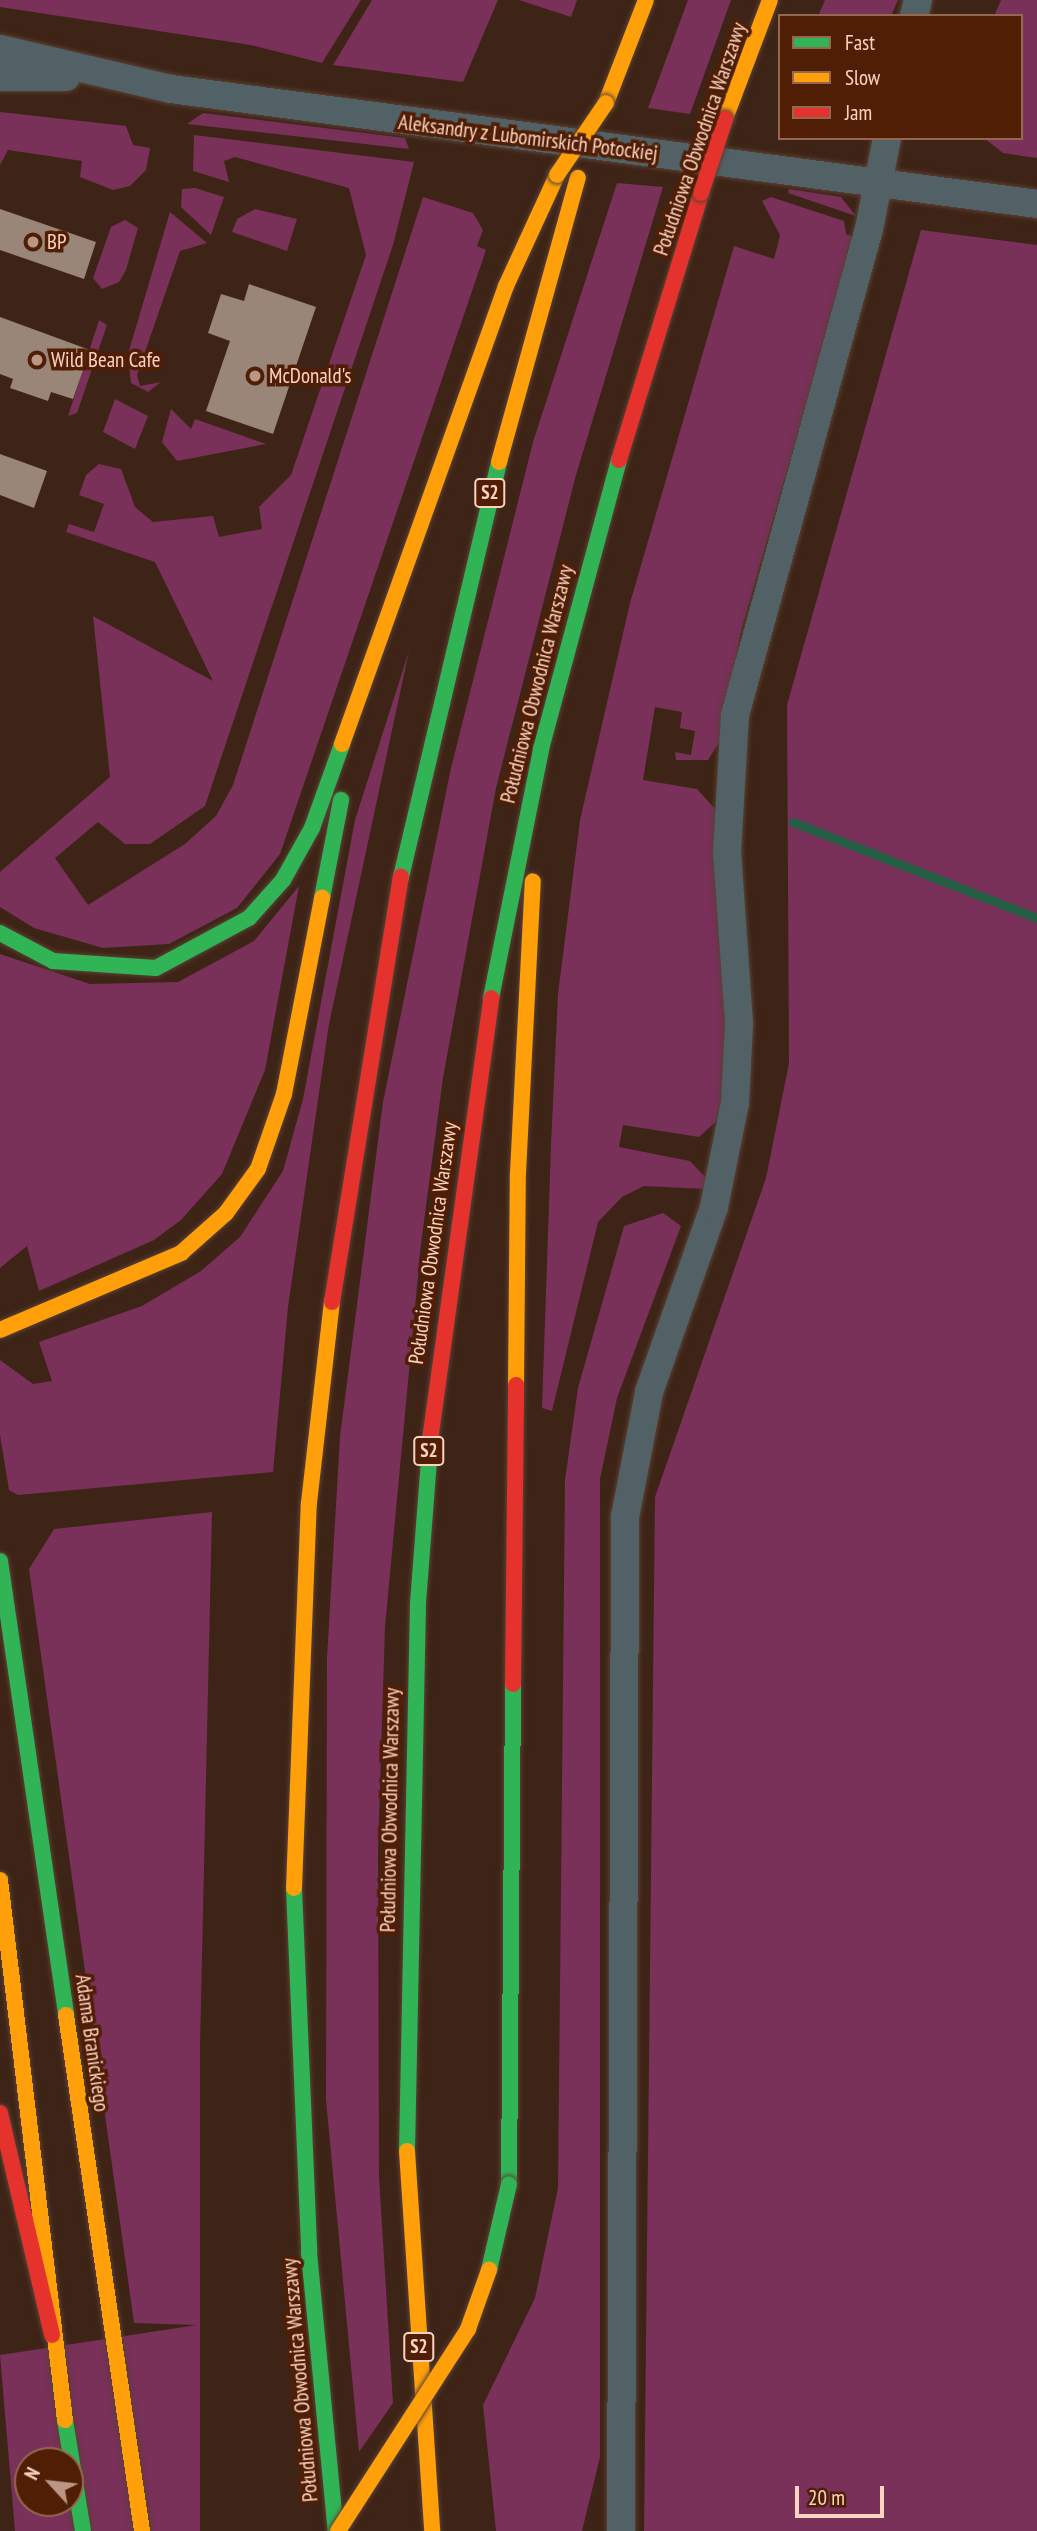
<!DOCTYPE html>
<html>
<head>
<meta charset="utf-8">
<style>
  body { margin:0 }
  #map { position:relative; width:1037px; height:2531px; overflow:hidden; background:#3e2416; font-family:"PT Sans Narrow",sans-serif }
  div>[style] { position:absolute }
  .green>* { inset:0; background:#793059 }
  .stream>* { height:9px; margin:-4.5px; padding:0 4.5px; transform-origin:4.5px; border-radius:4.5px; background:#245f46 }
  .building>* { inset:0; background:#998679 }
  .roads { filter:drop-shadow(0 0 2px #594135) drop-shadow(0 0 2px #594135) }
  .street>* { height:28px; margin:-14px; padding:0 14px; transform-origin:14px; border-radius:14px; background:#526165 }
  .fast>* { height:16px; margin:-8px; padding:0 8px; transform-origin:8px; border-radius:8px; background:#30b455 }
  .slow>* { height:16px; margin:-8px; padding:0 8px; transform-origin:8px; border-radius:8px; background:#ff9f0a }
  .jam>* { height:16px; margin:-8px; padding:0 8px; transform-origin:8px; border-radius:8px; background:#e5322d }
  .bridges { filter:drop-shadow(0 0 2px #594135) drop-shadow(0 0 2px #594135) }
  .fast-bridge>* { height:16px; margin:-8px; padding:0 8px; transform-origin:8px; border-radius:8px; background:#30b455 }
  .slow-bridge>* { height:16px; margin:-8px; padding:0 8px; transform-origin:8px; border-radius:8px; background:#ff9f0a }
  .jam-bridge>* { height:16px; margin:-8px; padding:0 8px; transform-origin:8px; border-radius:8px; background:#e5322d }
  .dots>* { width:19px; height:19px; translate:-50% -50%; box-sizing:border-box; border:4px solid #501e04; border-radius:50% }
  span { translate:-50% -50%; white-space:nowrap; text-align:center; line-height:1.15; -webkit-text-stroke:7px #501e04; paint-order:stroke }
  .shield-label span { padding:2px 5px; background:#501e04; border:2px solid; border-radius:5px; -webkit-text-stroke-width:0 }
  .shield-label { font-size:19px; color:#fcd3c1; font-weight:700 }
  .street-label { font-size:21px; color:#fcd3c1 }
  .poi-label { font-size:21px; color:#fcd3c1 }
  .left { translate:0 -50%; text-align:left }
  .legend { position:absolute; left:778px; top:14px; width:245px; height:126px; box-sizing:border-box; background:#501e04; border:2px solid #956650; margin:0; padding:9px 12px; list-style:none; font-size:21px; color:#fcd3c1 }
  .legend li { display:flex; align-items:center; gap:14px; height:35px }
  .legend b { width:35px; border:2px solid #956650 }
  .north { position:absolute; left:14px; top:2447px; width:70px; height:70px; box-sizing:border-box; background:#501e04; border:2px solid #956650; border-radius:50%; rotate:297deg; font-size:19px; font-weight:700; line-height:28px; text-align:center; color:#fcd3c1 }
  .north::after { content:''; display:block; margin:auto; width:24px; height:32px; background:#ba9685; clip-path:polygon(50% 0,100% 100%,50% 72%,0 100%) }
  .scale { position:absolute; left:795px; top:2486px; width:89px; height:32px; box-sizing:border-box; border:4px solid #fcd3c1; border-top:0; padding-left:9px; font-size:21px; line-height:24px; white-space:nowrap; color:#fcd3c1; -webkit-text-stroke:5px #501e04; paint-order:stroke }
</style>
</head>
<body>
<div id="map">
  <div class="green">
    <i style="clip-path:polygon(0 0,361px 0,322px 63px,251px 45px,0 7px)"></i>
    <i style="clip-path:polygon(372px 0,498px 0,463px 82px,333px 65px)"></i>
    <i style="clip-path:polygon(519px 0,577px 0,571px 17px)"></i>
    <i style="clip-path:polygon(688px 0,731px 0,690px 114px,648px 108px)"></i>
    <i style="clip-path:polygon(825px 0,898px 0,891px 16px,818px 16px)"></i>
    <i style="clip-path:polygon(1001px 0,1037px 0,1037px 158px,1003px 153px,984px 138px,1021px 138px,1021px 16px,994px 16px)"></i>
    <i style="clip-path:polygon(0 112px,126px 126px,133px 145px,150px 148px,146px 170px,130px 186px,113px 190px,80px 177px,82px 161px,8px 150px,0 165px)"></i>
    <i style="clip-path:polygon(203px 113px,405px 138px,409px 149px,187px 124px)"></i>
    <i style="clip-path:polygon(194px 135px,414px 162px,393px 245px,205px 806px,150px 844px,125px 844px,98px 822px,55px 858px,88px 905px,185px 844px,216px 816px,233px 785px,423px 197px,473px 213px,483px 230px,477px 246px,486px 250px,280px 854px,237px 908px,169px 944px,103px 948px,34px 928px,0 907px,0 872px,110px 777px,93px 616px,213px 681px,155px 562px,66px 532px,69px 524px,94px 532px,104px 504px,79px 495px,86px 475px,99px 464px,121px 469px,135px 507px,153px 522px,213px 516px,219px 537px,262px 529px,259px 507px,291px 475px,366px 255px,349px 188px,235px 157px,224px 161px,229px 182px,193px 171px)"></i>
    <i style="clip-path:polygon(617px 183px,663px 187px,576px 475px,496px 788px,443px 1078px,421px 1244px,385px 1627px,378px 1852px,379px 2176px,393px 2403px,359px 2452px,326px 2100px,327px 1657px,340px 1437px,383px 1102px,451px 768px,533px 442px)"></i>
    <i style="clip-path:polygon(195px 188px,224px 197px,211px 235px,181px 207px,182px 189px)"></i>
    <i style="clip-path:polygon(789px 189px,841px 197px,856px 216px,788px 193px)"></i>
    <i style="clip-path:polygon(771px 197px,844px 221px,846px 234px,854px 237px,741px 631px,720px 741px,708px 760px,676px 760px,675px 752px,691px 755px,695px 731px,680px 728px,682px 712px,655px 707px,643px 780px,697px 789px,715px 809px,726px 1053px,720px 1118px,699px 1137px,623px 1125px,619px 1147px,690px 1161px,707px 1179px,705px 1189px,644px 1186px,622px 1197px,598px 1222px,552px 1411px,542px 1408px,551px 1145px,558px 994px,580px 820px,630px 603px,734px 246px,774px 259px,780px 235px,762px 201px)"></i>
    <i style="clip-path:polygon(255px 209px,297px 219px,287px 251px,232px 232px,237px 219px)"></i>
    <i style="clip-path:polygon(170px 212px,207px 243px,180px 251px,137px 375px,140px 386px,161px 382px,148px 392px,131px 383px,128px 354px)"></i>
    <i style="clip-path:polygon(125px 220px,138px 228px,126px 270px,119px 282px,102px 289px,93px 278px,111px 227px)"></i>
    <i style="clip-path:polygon(921px 230px,1037px 245px,1037px 2531px,644px 2531px,655px 1497px,766px 1178px,789px 1063px,787px 705px)"></i>
    <i style="clip-path:polygon(99px 320px,107px 325px,77px 413px,68px 416px)"></i>
    <i style="clip-path:polygon(115px 399px,148px 416px,135px 449px,103px 432px)"></i>
    <i style="clip-path:polygon(171px 409px,191px 429px,195px 419px,266px 444px,177px 461px,162px 442px)"></i>
    <i style="clip-path:polygon(409px 651px,329px 1024px,288px 1307px,273px 1472px,18px 1495px,9px 1490px,0 1435px,0 1360px,33px 1384px,52px 1381px,39px 1342px,142px 1306px,201px 1271px,240px 1237px,283px 1171px,303px 1099px,355px 820px)"></i>
    <i style="clip-path:polygon(299px 886px,265px 1070px,222px 1174px,181px 1220px,154px 1240px,39px 1291px,27px 1246px,0 1268px,0 954px,90px 984px,178px 982px,254px 941px)"></i>
    <i style="clip-path:polygon(663px 1213px,681px 1226px,617px 1398px,600px 1479px,600px 2457px,582px 2531px,496px 2531px,483px 2405px,535px 2298px,558px 2188px,565px 1480px,578px 1388px,624px 1226px)"></i>
    <i style="clip-path:polygon(evenodd,212px 1512px,200px 2046px,200px 2531px,15px 2531px,0 2355px,197px 2325px,134px 2323px,29px 1569px,54px 1529px,212px 1512px,28px 2461px,70px 2461px,70px 2503px,28px 2503px,28px 2461px)"></i>
  </div>
  <div class="stream">
    <i style="left:793px;top:822px;width:262px;rotate:21.5deg"></i>
  </div>
  <div class="building">
    <i style="clip-path:polygon(0 209px,96px 242px,84px 279px,0 250px)"></i>
    <i style="clip-path:polygon(249px 284px,316px 307px,273px 434px,206px 411px,230px 341px,208px 333px,221px 294px,244px 301px)"></i>
    <i style="clip-path:polygon(0 317px,90px 350px,73px 399px,51px 392px,48px 401px,10px 388px,13px 379px,0 374px)"></i>
    <i style="clip-path:polygon(0 454px,47px 471px,34px 508px,0 495px)"></i>
  </div>
  <div class="roads">
    <div class="street">
      <i style="left:914px;top:16px;width:16px;rotate:-76deg"></i>
      <i style="left:0;top:49px;width:176px;rotate:13.2deg"></i>
      <i style="left:171px;top:89px;width:874px;rotate:7.56deg"></i>
      <i style="left:0;top:77px;width:66px"></i>
      <i style="left:621px;top:2531px;width:1014px;rotate:-89.77deg"></i>
      <i style="left:625px;top:1517px;width:127px;rotate:-79.1deg"></i>
      <i style="left:649px;top:1392px;width:196px;rotate:-70.6deg"></i>
      <i style="left:714px;top:1207px;width:106px;rotate:-78.6deg"></i>
      <i style="left:735px;top:1103px;width:80px;rotate:-87.1deg"></i>
      <i style="left:739px;top:1023px;width:170px;rotate:-94deg"></i>
      <i style="left:727px;top:853px;width:138px;rotate:-86.7deg"></i>
      <i style="left:735px;top:715px;width:504px;rotate:-74.59deg"></i>
      <i style="left:869px;top:229px;width:93px;rotate:-78.8deg"></i>
    </div>
    <div class="fast">
      <i style="left:401px;top:877px;width:426px;rotate:-76.7deg"></i>
      <i style="left:322px;top:898px;width:100px;rotate:-79deg"></i>
      <i style="left:0;top:933px;width:60px;rotate:27.8deg"></i>
      <i style="left:53px;top:961px;width:103px;rotate:3.9deg"></i>
      <i style="left:156px;top:968px;width:106px;rotate:-28.3deg"></i>
      <i style="left:249px;top:918px;width:51px;rotate:-48.2deg"></i>
      <i style="left:283px;top:880px;width:60px;rotate:-60.9deg"></i>
      <i style="left:312px;top:828px;width:89px;rotate:-70.3deg"></i>
      <i style="left:491px;top:998px;width:254px;rotate:-78.6deg"></i>
      <i style="left:541px;top:749px;width:299px;rotate:-74.9deg"></i>
      <i style="left:0;top:1561px;width:459px;rotate:81.7deg"></i>
      <i style="left:294px;top:1888px;width:365px;rotate:87.6deg"></i>
      <i style="left:309px;top:2253px;width:279px;rotate:84.5deg"></i>
      <i style="left:407px;top:2151px;width:548px;rotate:-88.85deg"></i>
      <i style="left:418px;top:1603px;width:170px;rotate:-85.6deg"></i>
      <i style="left:509px;top:2184px;width:500px;rotate:-89.54deg"></i>
      <i style="left:65px;top:2420px;width:112px;rotate:80.8deg"></i>
    </div>
    <div class="slow">
      <i style="left:606px;top:103px;width:110px;rotate:-68.8deg"></i>
      <i style="left:725px;top:119px;width:127px;rotate:-69.3deg"></i>
      <i style="left:499px;top:462px;width:295px;rotate:-74.5deg"></i>
      <i style="left:342px;top:744px;width:486px;rotate:-70.3deg"></i>
      <i style="left:506px;top:286px;width:122px;rotate:-65.3deg"></i>
      <i style="left:0;top:1330px;width:197px;rotate:-23deg"></i>
      <i style="left:181px;top:1253px;width:60px;rotate:-41.6deg"></i>
      <i style="left:226px;top:1213px;width:54px;rotate:-54deg"></i>
      <i style="left:258px;top:1169px;width:79px;rotate:-70.9deg"></i>
      <i style="left:284px;top:1094px;width:200px;rotate:-79deg"></i>
      <i style="left:516px;top:1385px;width:212px;rotate:-89.5deg"></i>
      <i style="left:518px;top:1173px;width:292px;rotate:-87.1deg"></i>
      <i style="left:0;top:1880px;width:544px;rotate:83.14deg"></i>
      <i style="left:294px;top:1888px;width:385px;rotate:-87.8deg"></i>
      <i style="left:309px;top:1503px;width:202px;rotate:-83.5deg"></i>
      <i style="left:66px;top:2015px;width:522px;rotate:81.62deg"></i>
      <i style="left:407px;top:2151px;width:381px;rotate:86.2deg"></i>
    </div>
    <div class="jam">
      <i style="left:619px;top:460px;width:279px;rotate:-72.9deg"></i>
      <i style="left:332px;top:1302px;width:431px;rotate:-80.8deg"></i>
      <i style="left:431px;top:1433px;width:439px;rotate:-82.1deg"></i>
      <i style="left:513px;top:1684px;width:299px;rotate:-89.4deg"></i>
      <i style="left:0;top:2113px;width:228px;rotate:76.8deg"></i>
    </div>
  </div>
  <div class="bridges">
    <div class="fast-bridge">
      <i style="left:489px;top:2270px;width:88px;rotate:-76.9deg"></i>
    </div>
    <div class="slow-bridge">
      <i style="left:557px;top:175px;width:87px;rotate:-55.8deg"></i>
      <i style="left:338px;top:2531px;width:240px;rotate:-57.2deg"></i>
      <i style="left:468px;top:2329px;width:63px;rotate:-70.4deg"></i>
    </div>
    <div class="jam-bridge">
      <i style="left:701px;top:193px;width:78px;rotate:-72deg"></i>
    </div>
  </div>
  <div class="dots">
    <i style="left:33px;top:242px;background:#ba9685"></i>
    <i style="left:37px;top:360px;background:#ba9685"></i>
    <i style="left:255px;top:376px;background:#ba9685"></i>
  </div>
  <div class="shield-label">
    <span style="left:490px;top:493px">S2</span>
    <span style="left:429px;top:1451px">S2</span>
    <span style="left:419px;top:2347px">S2</span>
  </div>
  <div class="street-label">
    <span style="left:528px;top:138px;rotate:7deg">Aleksandry z Lubomirskich Potockiej</span>
    <span style="left:700px;top:139px;rotate:-71deg">Południowa Obwodnica Warszawy</span>
    <span style="left:537px;top:684px;rotate:-76deg">Południowa Obwodnica Warszawy</span>
    <span style="left:433px;top:1243px;rotate:-82deg">Południowa Obwodnica Warszawy</span>
    <span style="left:390px;top:1810px;rotate:-89deg">Południowa Obwodnica Warszawy</span>
    <span style="left:92px;top:2043px;rotate:82deg">Adama Branickiego</span>
    <span style="left:300px;top:2380px;rotate:-95deg">Południowa Obwodnica Warszawy</span>
  </div>
  <div class="poi-label">
    <span class="left" style="left:47px;top:242px">BP</span>
    <span class="left" style="left:51px;top:360px">Wild Bean Cafe</span>
    <span class="left" style="left:269px;top:376px">McDonald's</span>
  </div>
  <ul class="legend">
  <li><b style="height:9px;background:#30b455"></b>Fast</li>
  <li><b style="height:9px;background:#ff9f0a"></b>Slow</li>
  <li><b style="height:9px;background:#e5322d"></b>Jam</li>
  </ul>
  <div class="north">N</div>
  <div class="scale">20 m</div>
</div>
</body>
</html>
